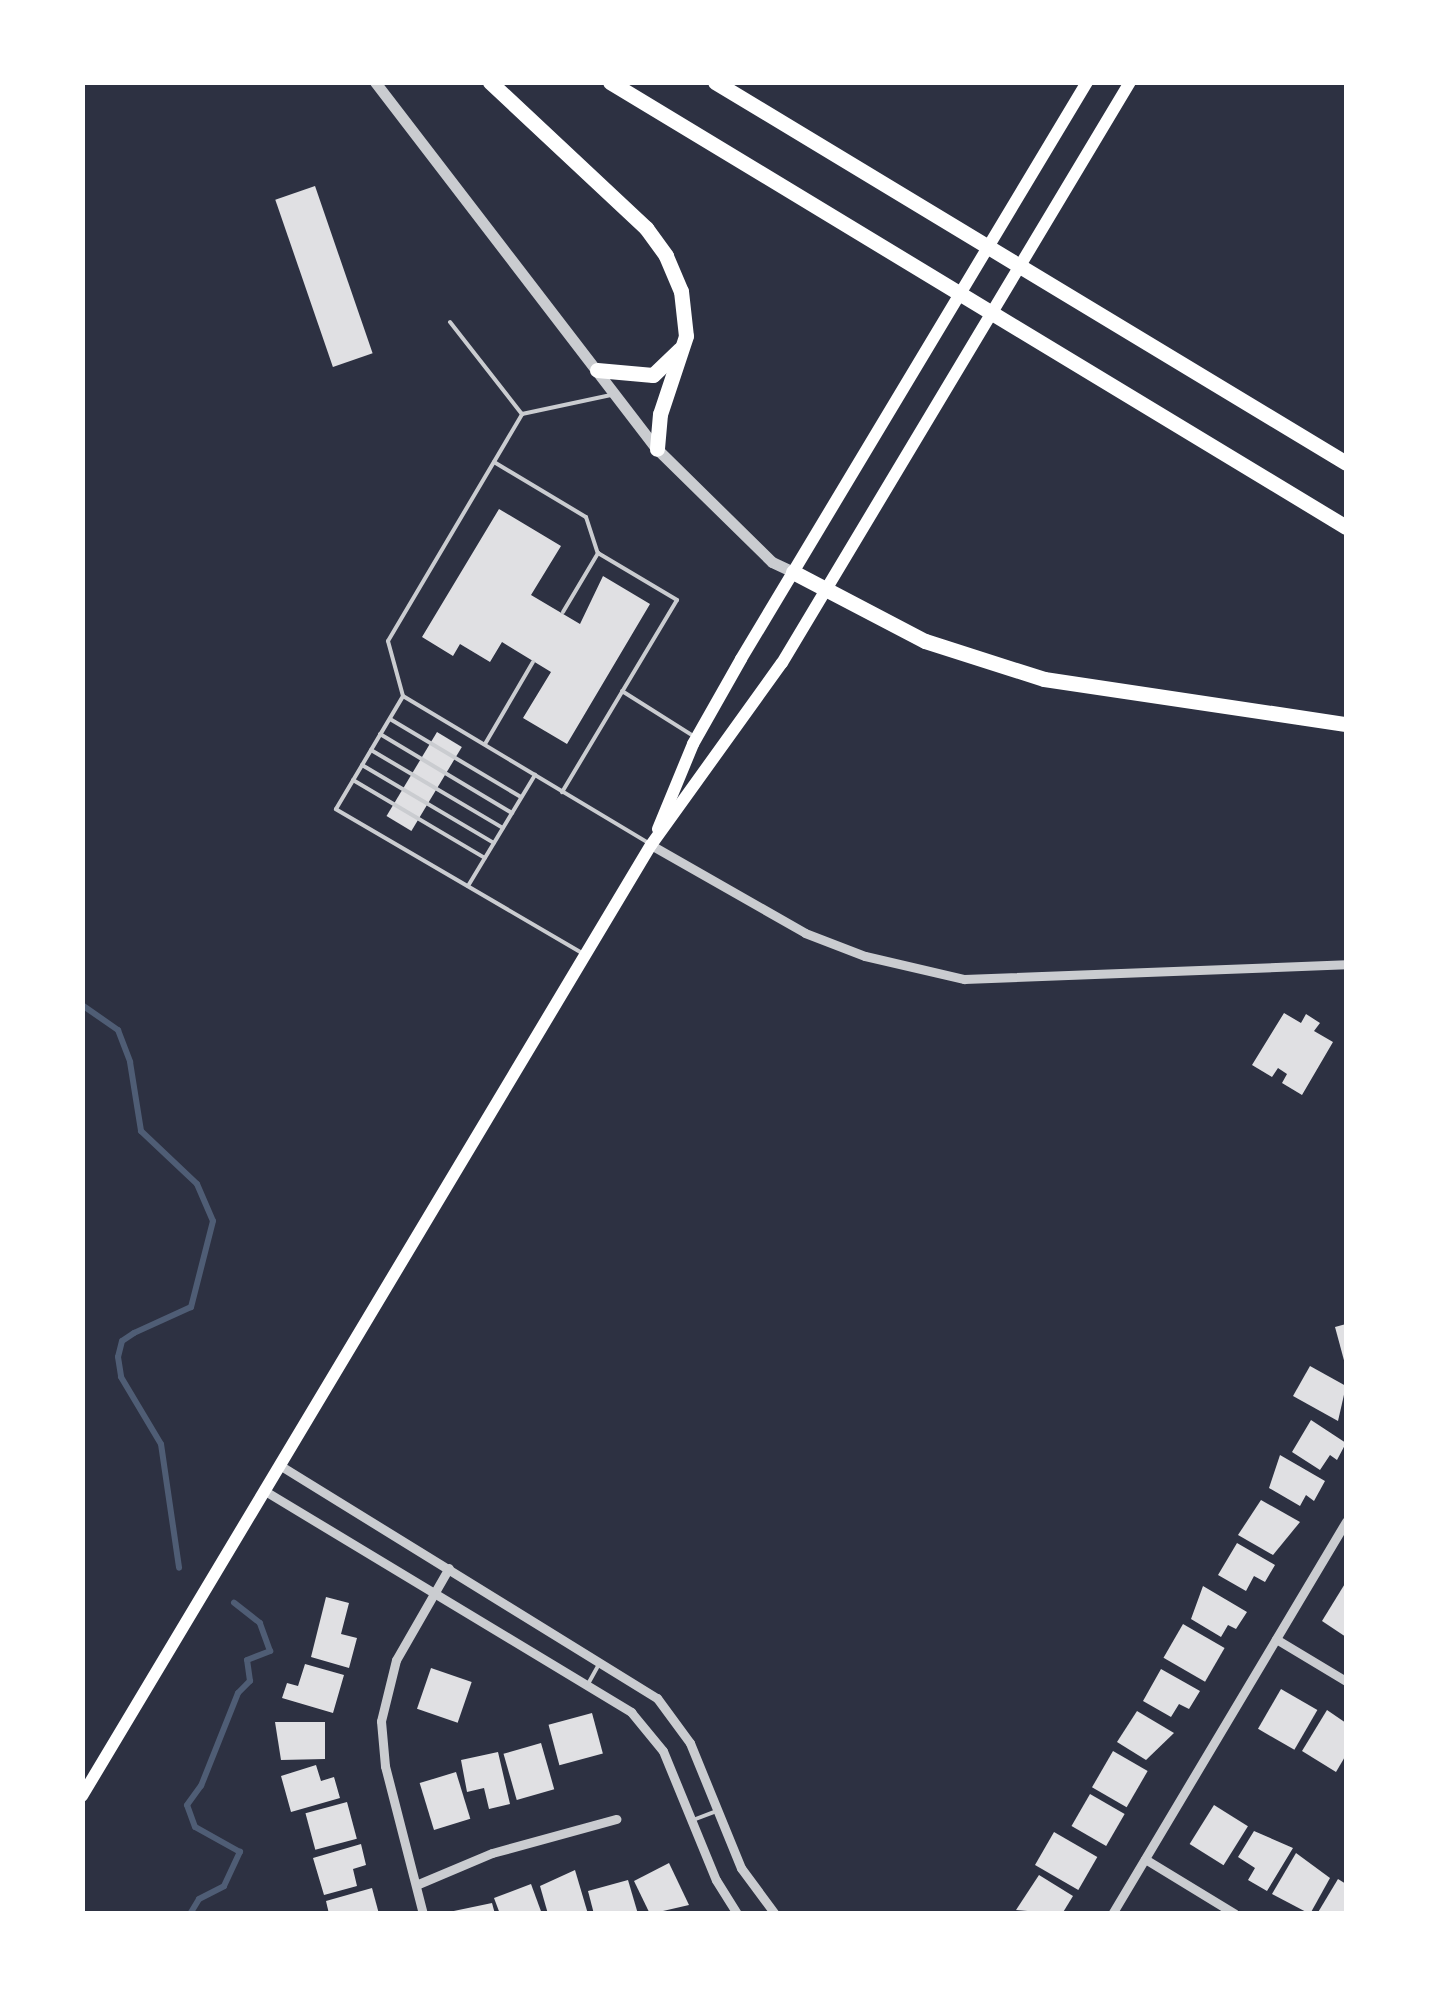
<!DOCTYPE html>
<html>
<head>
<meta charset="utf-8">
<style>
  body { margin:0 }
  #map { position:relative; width:1429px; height:1996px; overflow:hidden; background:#2d3142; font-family:"Archivo Narrow",sans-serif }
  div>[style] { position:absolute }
  .stream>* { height:6px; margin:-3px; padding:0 3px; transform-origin:3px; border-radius:3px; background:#4f5d75 }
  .building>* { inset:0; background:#e0e0e3; transform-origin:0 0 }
  .service>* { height:4px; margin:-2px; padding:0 2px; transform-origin:2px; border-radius:2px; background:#caccd0 }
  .minor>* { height:9px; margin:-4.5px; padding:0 4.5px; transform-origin:4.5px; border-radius:4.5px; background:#caccd0 }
  .tertiary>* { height:11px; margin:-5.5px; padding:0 5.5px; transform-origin:5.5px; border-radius:5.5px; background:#caccd0 }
  .secondary>* { height:12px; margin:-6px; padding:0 6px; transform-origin:6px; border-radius:6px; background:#fff }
  .motorway>* { height:15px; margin:-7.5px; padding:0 7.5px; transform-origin:7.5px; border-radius:7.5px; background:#fff }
  span { translate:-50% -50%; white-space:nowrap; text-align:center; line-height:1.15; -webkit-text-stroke:8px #fff; paint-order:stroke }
  .frame { position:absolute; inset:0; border:85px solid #fff; pointer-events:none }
</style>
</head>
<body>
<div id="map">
  <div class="stream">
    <i style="left:82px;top:1005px;width:44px;rotate:34.8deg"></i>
    <i style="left:118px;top:1030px;width:34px;rotate:69deg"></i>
    <i style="left:130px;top:1062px;width:70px;rotate:80.9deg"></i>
    <i style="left:141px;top:1131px;width:77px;rotate:43.4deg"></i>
    <i style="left:197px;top:1184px;width:40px;rotate:66.6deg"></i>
    <i style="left:213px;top:1221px;width:89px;rotate:104.3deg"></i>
    <i style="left:191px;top:1307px;width:63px;rotate:155.5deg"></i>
    <i style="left:134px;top:1333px;width:14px;rotate:146deg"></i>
    <i style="left:122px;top:1341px;width:16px;rotate:104deg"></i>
    <i style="left:118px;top:1357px;width:20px;rotate:81deg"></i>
    <i style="left:121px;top:1377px;width:78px;rotate:59.2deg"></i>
    <i style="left:161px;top:1444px;width:125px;rotate:81.7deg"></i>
    <i style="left:190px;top:1914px;width:17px;rotate:-59deg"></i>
    <i style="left:199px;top:1899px;width:28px;rotate:-27deg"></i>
    <i style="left:224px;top:1886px;width:38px;rotate:-65deg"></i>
    <i style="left:240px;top:1852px;width:51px;rotate:-150.9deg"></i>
    <i style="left:195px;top:1827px;width:23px;rotate:-110deg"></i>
    <i style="left:187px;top:1805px;width:24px;rotate:-54deg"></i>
    <i style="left:201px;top:1786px;width:100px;rotate:-68.3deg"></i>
    <i style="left:238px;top:1693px;width:17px;rotate:-45deg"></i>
    <i style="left:250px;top:1681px;width:21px;rotate:-98deg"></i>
    <i style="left:247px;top:1660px;width:25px;rotate:-21deg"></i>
    <i style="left:270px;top:1651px;width:30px;rotate:-110deg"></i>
    <i style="left:260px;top:1623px;width:33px;rotate:-142deg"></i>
  </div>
  <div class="building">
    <i style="left:315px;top:186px;width:177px;height:42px;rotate:71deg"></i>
    <i style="clip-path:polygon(499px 509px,561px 546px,531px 595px,580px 624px,603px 576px,650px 604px,567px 744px,523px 718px,551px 672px,502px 642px,490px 662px,460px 644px,453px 656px,422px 637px)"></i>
    <i style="left:437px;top:732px;width:29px;height:98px;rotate:31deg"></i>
    <i style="clip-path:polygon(1284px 1013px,1301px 1023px,1306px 1014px,1320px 1023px,1314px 1031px,1333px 1042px,1302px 1095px,1282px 1083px,1287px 1074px,1278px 1068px,1272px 1077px,1252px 1065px)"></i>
    <i style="clip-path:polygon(1346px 1324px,1346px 1364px,1345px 1364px,1335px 1327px)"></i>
    <i style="clip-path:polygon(1310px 1366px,1346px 1386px,1338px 1421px,1293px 1396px)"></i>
    <i style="clip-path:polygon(1311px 1420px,1346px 1443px,1337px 1460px,1330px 1455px,1320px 1470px,1292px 1452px)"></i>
    <i style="clip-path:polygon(1280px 1455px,1325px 1481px,1314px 1501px,1306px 1495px,1300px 1506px,1269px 1488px)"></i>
    <i style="clip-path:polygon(1261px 1500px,1300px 1522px,1273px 1555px,1238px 1535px)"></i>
    <i style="clip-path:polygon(1237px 1543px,1275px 1565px,1265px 1582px,1254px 1576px,1246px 1591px,1218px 1575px)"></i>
    <i style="clip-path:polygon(1346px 1582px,1346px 1637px,1322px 1621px)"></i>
    <i style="clip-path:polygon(1203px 1586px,1247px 1612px,1236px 1629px,1228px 1625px,1221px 1637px,1191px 1619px)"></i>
    <i style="clip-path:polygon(326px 1597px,349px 1603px,341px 1634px,357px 1638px,349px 1668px,311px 1657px)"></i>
    <i style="left:1183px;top:1624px;width:48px;height:39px;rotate:30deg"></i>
    <i style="clip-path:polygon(305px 1664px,344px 1675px,333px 1713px,282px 1698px,287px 1683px,298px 1686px)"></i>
    <i style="left:431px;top:1668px;width:43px;height:43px;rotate:19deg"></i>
    <i style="clip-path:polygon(1161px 1669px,1200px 1691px,1189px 1709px,1179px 1704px,1171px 1717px,1143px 1701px)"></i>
    <i style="left:1281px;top:1689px;width:42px;height:46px;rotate:30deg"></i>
    <i style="clip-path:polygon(1327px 1710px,1346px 1723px,1346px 1755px,1336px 1772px,1302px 1751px)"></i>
    <i style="clip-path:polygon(1137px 1711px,1174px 1733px,1146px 1760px,1117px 1742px)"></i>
    <i style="left:592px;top:1713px;width:42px;height:45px;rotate:75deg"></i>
    <i style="clip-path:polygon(275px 1722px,325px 1722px,325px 1759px,281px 1760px)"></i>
    <i style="left:541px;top:1743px;width:48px;height:39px;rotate:74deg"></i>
    <i style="left:1113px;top:1751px;width:40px;height:42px;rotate:30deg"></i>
    <i style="clip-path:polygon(498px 1752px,510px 1804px,489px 1809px,484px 1788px,467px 1792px,461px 1760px)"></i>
    <i style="clip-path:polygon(316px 1765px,321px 1781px,334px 1777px,340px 1798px,291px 1812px,281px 1776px)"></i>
    <i style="left:456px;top:1772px;width:49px;height:38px;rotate:73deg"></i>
    <i style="left:1090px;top:1794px;width:40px;height:37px;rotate:30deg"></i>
    <i style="left:347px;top:1802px;width:38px;height:43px;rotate:75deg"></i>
    <i style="left:1214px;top:1805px;width:40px;height:46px;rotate:32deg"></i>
    <i style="clip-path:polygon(1254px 1831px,1293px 1848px,1267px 1891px,1248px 1880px,1255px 1868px,1238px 1857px)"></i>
    <i style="left:1054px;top:1832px;width:50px;height:38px;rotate:30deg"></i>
    <i style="clip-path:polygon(361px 1844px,366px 1865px,353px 1869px,357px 1886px,324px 1895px,313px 1858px)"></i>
    <i style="clip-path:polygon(1296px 1853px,1330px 1878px,1310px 1914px,1272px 1894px)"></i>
    <i style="clip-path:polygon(669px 1863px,689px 1905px,650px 1914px,634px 1881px)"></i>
    <i style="clip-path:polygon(575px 1870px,588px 1914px,548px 1914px,540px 1886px)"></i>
    <i style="clip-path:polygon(1039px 1875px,1073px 1896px,1062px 1914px,1016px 1910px)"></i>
    <i style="clip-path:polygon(1338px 1879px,1346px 1884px,1346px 1914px,1317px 1914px)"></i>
    <i style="clip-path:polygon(628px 1880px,638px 1914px,594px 1914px,588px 1891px)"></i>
    <i style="clip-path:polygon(531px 1884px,542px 1914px,500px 1914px,494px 1898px)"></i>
    <i style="clip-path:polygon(372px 1888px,379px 1914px,329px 1914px,326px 1901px)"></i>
    <i style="clip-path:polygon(492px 1903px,495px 1914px,449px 1914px,449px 1912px)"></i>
  </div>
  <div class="service">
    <i style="left:450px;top:322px;width:117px;rotate:52deg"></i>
    <i style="left:494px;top:462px;width:107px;rotate:30.9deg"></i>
    <i style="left:586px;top:517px;width:38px;rotate:72deg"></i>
    <i style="left:598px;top:553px;width:92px;rotate:30.7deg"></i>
    <i style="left:677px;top:600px;width:224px;rotate:120.9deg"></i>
    <i style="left:563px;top:612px;width:69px;rotate:-59.3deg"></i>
    <i style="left:622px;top:691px;width:86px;rotate:32.2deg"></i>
    <i style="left:403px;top:696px;width:57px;rotate:-105.3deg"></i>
    <i style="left:388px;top:641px;width:264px;rotate:-59.4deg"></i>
    <i style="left:522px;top:414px;width:91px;rotate:-12.1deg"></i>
    <i style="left:390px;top:719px;width:152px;rotate:30.8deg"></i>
    <i style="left:380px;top:734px;width:154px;rotate:30.9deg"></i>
    <i style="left:485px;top:744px;width:95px;rotate:-59.7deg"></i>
    <i style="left:371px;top:750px;width:153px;rotate:30.6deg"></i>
    <i style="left:362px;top:765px;width:153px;rotate:30.6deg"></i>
    <i style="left:353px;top:780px;width:153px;rotate:30.6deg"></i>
    <i style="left:468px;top:886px;width:130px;rotate:-58.9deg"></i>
    <i style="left:582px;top:953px;width:285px;rotate:-149.7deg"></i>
    <i style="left:336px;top:809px;width:131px;rotate:-59.3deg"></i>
    <i style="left:403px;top:696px;width:284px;rotate:30.9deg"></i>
    <i style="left:588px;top:1684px;width:23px;rotate:-61deg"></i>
    <i style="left:693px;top:1820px;width:25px;rotate:-21deg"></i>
  </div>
  <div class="minor">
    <i style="left:651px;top:845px;width:177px;rotate:29.7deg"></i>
    <i style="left:805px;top:933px;width:64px;rotate:21deg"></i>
    <i style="left:865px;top:956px;width:102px;rotate:13.1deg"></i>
    <i style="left:964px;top:979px;width:382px;rotate:-2.2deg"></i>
    <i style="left:281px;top:1466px;width:442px;rotate:31.7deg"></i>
    <i style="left:657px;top:1698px;width:56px;rotate:53.7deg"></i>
    <i style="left:690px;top:1743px;width:135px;rotate:67.8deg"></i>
    <i style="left:741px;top:1868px;width:57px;rotate:53.5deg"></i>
    <i style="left:265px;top:1491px;width:428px;rotate:31.1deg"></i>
    <i style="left:631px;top:1712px;width:50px;rotate:50.6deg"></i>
    <i style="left:663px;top:1751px;width:139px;rotate:67.7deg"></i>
    <i style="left:716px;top:1880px;width:40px;rotate:58deg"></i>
    <i style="left:1276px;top:1639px;width:82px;rotate:31deg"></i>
    <i style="left:1145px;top:1859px;width:105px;rotate:31.4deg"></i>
    <i style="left:416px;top:1885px;width:82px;rotate:-22.8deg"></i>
    <i style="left:492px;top:1853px;width:129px;rotate:-15.3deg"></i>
    <i style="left:423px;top:1914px;width:153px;rotate:-104.4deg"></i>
    <i style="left:385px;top:1766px;width:45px;rotate:-95.1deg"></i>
    <i style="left:381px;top:1721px;width:63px;rotate:-76.2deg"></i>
    <i style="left:396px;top:1660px;width:106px;rotate:-60.1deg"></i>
    <i style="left:1112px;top:1914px;width:457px;rotate:-59.2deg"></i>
  </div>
  <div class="tertiary">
    <i style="left:375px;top:82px;width:463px;rotate:52.5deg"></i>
    <i style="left:657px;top:449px;width:161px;rotate:44.5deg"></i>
    <i style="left:772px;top:562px;width:23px;rotate:25deg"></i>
  </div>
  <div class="secondary">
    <i style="left:658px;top:829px;width:92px;rotate:-67.6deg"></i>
    <i style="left:693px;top:744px;width:98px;rotate:-60.5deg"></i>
    <i style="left:741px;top:659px;width:673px;rotate:-59.05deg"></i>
    <i style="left:82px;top:1796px;width:1108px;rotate:-59.11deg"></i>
    <i style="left:651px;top:845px;width:224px;rotate:-54.3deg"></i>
    <i style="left:782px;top:663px;width:677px;rotate:-59.08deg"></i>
  </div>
  <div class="motorway">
    <i style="left:490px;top:82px;width:214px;rotate:43.1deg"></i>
    <i style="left:646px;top:228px;width:34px;rotate:54deg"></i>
    <i style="left:666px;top:256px;width:38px;rotate:67deg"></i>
    <i style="left:681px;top:291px;width:45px;rotate:83.7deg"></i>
    <i style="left:686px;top:336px;width:82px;rotate:108.4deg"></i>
    <i style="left:660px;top:414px;width:35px;rotate:95deg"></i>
    <i style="left:610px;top:82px;width:860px;rotate:31.16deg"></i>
    <i style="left:715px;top:82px;width:737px;rotate:31.12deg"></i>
    <i style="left:597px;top:370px;width:56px;rotate:5.1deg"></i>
    <i style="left:653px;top:375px;width:37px;rotate:-44deg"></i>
    <i style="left:793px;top:572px;width:149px;rotate:27.6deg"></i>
    <i style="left:925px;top:641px;width:125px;rotate:17.7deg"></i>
    <i style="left:1044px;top:679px;width:305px;rotate:8.5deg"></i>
  </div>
  <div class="frame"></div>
</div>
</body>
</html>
